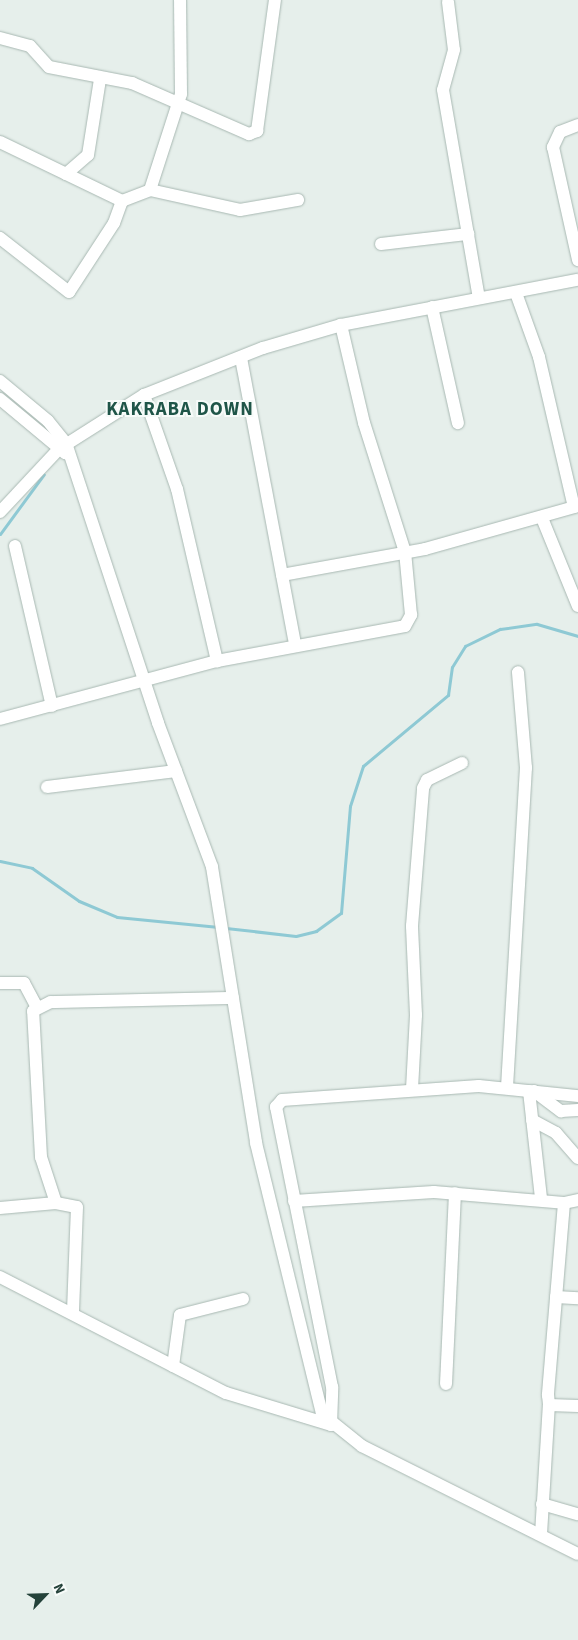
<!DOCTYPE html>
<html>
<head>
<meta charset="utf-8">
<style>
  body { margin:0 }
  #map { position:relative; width:578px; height:1640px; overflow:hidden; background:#e6efeb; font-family:"Source Sans 3",sans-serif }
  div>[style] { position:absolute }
  .stream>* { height:3px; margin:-1.5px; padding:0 1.5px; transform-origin:1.5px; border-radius:1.5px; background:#8ec9d4 }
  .roads { filter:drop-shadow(0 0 1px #a8b8b2) drop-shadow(0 0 1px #a8b8b2) }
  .minor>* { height:12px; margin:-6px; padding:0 6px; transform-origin:6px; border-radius:6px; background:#fff }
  span { translate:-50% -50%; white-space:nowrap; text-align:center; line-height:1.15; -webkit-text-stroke:4px #f7fbf9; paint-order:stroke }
  .district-label { font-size:19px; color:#1f5548; font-weight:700; letter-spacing:1px }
  .north { position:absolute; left:20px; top:1570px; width:50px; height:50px; -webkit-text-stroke:4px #f7fbf9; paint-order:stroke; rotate:66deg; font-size:14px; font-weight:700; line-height:20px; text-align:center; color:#24423a }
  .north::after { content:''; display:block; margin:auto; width:18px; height:22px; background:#24423a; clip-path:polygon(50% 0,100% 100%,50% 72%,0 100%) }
</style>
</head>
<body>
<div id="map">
  <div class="stream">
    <i style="left:0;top:534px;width:74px;rotate:-53.7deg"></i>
    <i style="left:0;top:861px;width:33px;rotate:12deg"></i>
    <i style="left:32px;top:868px;width:57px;rotate:35.1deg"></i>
    <i style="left:79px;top:901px;width:41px;rotate:22.8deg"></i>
    <i style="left:117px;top:917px;width:102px;rotate:5.6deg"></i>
    <i style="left:226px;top:928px;width:70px;rotate:6.5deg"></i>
    <i style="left:296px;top:936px;width:21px;rotate:-14deg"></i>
    <i style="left:316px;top:931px;width:31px;rotate:-36deg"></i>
    <i style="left:341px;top:913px;width:107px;rotate:-85.2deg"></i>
    <i style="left:350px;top:806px;width:42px;rotate:-72deg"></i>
    <i style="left:363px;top:766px;width:111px;rotate:-39.9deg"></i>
    <i style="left:448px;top:695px;width:28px;rotate:-82deg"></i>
    <i style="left:452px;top:667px;width:25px;rotate:-58deg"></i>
    <i style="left:465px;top:646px;width:39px;rotate:-26deg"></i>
    <i style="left:500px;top:629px;width:37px;rotate:-8deg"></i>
    <i style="left:537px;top:624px;width:43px;rotate:16.3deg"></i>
  </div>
  <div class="roads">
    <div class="minor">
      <i style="left:448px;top:2px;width:48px;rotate:82.9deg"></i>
      <i style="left:454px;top:50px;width:41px;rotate:105.4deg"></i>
      <i style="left:443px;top:90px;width:211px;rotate:80.2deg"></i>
      <i style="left:0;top:38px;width:31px;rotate:15deg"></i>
      <i style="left:30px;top:46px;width:28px;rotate:48deg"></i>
      <i style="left:49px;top:67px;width:85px;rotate:10.9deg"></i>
      <i style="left:132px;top:83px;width:128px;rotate:23.6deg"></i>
      <i style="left:249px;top:134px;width:9px;rotate:-21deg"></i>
      <i style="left:257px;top:131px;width:132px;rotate:-82.2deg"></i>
      <i style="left:578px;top:125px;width:19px;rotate:159deg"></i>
      <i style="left:560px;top:132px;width:17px;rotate:115deg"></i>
      <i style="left:553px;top:147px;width:116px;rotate:77.5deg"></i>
      <i style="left:0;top:142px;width:136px;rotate:25.8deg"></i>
      <i style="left:122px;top:201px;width:23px;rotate:110deg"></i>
      <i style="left:114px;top:223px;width:82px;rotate:123.1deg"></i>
      <i style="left:69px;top:292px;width:88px;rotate:-142deg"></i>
      <i style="left:66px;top:174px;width:29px;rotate:-41deg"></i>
      <i style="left:88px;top:155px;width:77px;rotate:-81deg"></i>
      <i style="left:150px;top:190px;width:101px;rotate:-72.1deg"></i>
      <i style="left:181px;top:94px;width:94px;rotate:-90.6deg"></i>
      <i style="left:122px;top:201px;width:30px;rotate:-21deg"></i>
      <i style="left:150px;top:190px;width:92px;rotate:12.5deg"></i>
      <i style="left:240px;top:210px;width:59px;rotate:-9.8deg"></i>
      <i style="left:381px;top:244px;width:88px;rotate:-6.6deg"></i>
      <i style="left:516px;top:293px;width:68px;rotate:70.2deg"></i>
      <i style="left:539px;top:357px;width:154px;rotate:76.9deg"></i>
      <i style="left:432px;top:307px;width:119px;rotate:77.4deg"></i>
      <i style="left:241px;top:358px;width:292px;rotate:79.3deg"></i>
      <i style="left:0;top:381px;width:62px;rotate:39.8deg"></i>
      <i style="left:48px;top:421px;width:28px;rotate:51deg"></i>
      <i style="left:66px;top:443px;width:295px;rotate:71.8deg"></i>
      <i style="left:158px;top:723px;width:154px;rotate:69.4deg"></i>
      <i style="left:212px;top:867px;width:279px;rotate:80.9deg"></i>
      <i style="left:256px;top:1143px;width:279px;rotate:76.3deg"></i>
      <i style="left:322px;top:1414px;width:51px;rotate:38.7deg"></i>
      <i style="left:362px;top:1446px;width:241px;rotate:26.6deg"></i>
      <i style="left:144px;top:395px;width:100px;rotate:70.7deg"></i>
      <i style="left:177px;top:489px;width:177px;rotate:76.9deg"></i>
      <i style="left:0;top:399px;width:85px;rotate:39.7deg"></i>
      <i style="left:0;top:512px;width:86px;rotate:-46.9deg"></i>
      <i style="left:59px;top:449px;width:101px;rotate:-32.4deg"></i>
      <i style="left:144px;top:395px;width:128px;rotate:-21.6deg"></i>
      <i style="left:263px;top:348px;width:81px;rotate:-16.4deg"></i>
      <i style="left:341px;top:325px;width:241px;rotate:-10.8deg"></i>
      <i style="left:542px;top:518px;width:95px;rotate:67.8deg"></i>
      <i style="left:15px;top:546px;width:164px;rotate:77deg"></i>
      <i style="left:282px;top:575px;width:145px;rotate:-10.3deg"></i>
      <i style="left:425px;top:549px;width:159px;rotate:-15.7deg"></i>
      <i style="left:0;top:719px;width:225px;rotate:-15deg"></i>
      <i style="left:217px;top:661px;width:191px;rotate:-10.5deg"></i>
      <i style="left:405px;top:626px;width:13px;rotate:-61deg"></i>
      <i style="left:411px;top:615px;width:63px;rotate:-95.4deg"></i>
      <i style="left:405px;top:552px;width:135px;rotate:-107.6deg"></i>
      <i style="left:364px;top:423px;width:101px;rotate:-103.2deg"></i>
      <i style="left:47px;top:787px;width:130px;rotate:-7.1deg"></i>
      <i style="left:0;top:983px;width:24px"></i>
      <i style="left:24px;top:983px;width:27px;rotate:62deg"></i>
      <i style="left:507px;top:1087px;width:320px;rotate:-86.6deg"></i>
      <i style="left:526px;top:768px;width:96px;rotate:-94.8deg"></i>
      <i style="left:412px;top:1089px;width:74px;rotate:-86.9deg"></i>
      <i style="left:416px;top:1015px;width:89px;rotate:-92.6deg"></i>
      <i style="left:412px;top:926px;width:138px;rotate:-85.4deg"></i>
      <i style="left:423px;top:788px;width:9px;rotate:-63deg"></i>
      <i style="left:427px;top:780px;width:39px;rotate:-26deg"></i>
      <i style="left:529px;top:1091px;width:108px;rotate:83.6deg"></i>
      <i style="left:534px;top:1091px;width:34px;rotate:37deg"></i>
      <i style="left:561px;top:1111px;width:17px;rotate:-3deg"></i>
      <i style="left:532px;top:1120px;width:27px;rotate:28deg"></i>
      <i style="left:556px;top:1133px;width:33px;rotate:49deg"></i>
      <i style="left:294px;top:1201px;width:140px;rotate:-3.7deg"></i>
      <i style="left:434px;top:1192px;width:130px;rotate:4.8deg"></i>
      <i style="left:564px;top:1203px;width:14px;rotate:-12deg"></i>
      <i style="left:56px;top:1203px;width:48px;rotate:-108.1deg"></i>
      <i style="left:41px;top:1157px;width:146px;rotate:-93.1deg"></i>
      <i style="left:33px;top:1011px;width:20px;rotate:-27deg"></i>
      <i style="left:51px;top:1002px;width:182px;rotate:-1.3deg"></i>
      <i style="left:564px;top:1203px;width:193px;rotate:94.8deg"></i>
      <i style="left:548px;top:1395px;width:10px;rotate:84deg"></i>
      <i style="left:549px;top:1405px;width:29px;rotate:2deg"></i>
      <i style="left:0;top:1208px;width:56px;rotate:-5.1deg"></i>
      <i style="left:56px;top:1203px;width:21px;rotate:11deg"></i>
      <i style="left:77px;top:1207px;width:106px;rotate:92.2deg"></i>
      <i style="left:0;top:1277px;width:254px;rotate:27.2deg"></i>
      <i style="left:226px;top:1393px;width:110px;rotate:16.9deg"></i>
      <i style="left:556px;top:1297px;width:22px;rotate:3deg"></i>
      <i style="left:173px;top:1366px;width:51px;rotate:-82.2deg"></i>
      <i style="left:180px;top:1315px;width:65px;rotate:-14.3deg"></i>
      <i style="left:446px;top:1384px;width:191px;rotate:-87.3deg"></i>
      <i style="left:331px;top:1425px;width:38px;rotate:-88deg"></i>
      <i style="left:332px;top:1387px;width:286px;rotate:-101.3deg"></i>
      <i style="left:276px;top:1107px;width:9px;rotate:-49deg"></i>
      <i style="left:282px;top:1100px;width:197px;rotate:-4.1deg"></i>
      <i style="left:479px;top:1086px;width:100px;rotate:5.8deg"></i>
      <i style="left:542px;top:1504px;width:37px;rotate:16deg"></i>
      <i style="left:541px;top:1534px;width:129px;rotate:-86.5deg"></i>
    </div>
  </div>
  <div class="district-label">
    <span style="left:180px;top:410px">KAKRABA DOWN</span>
  </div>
  <div class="north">N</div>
</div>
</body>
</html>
